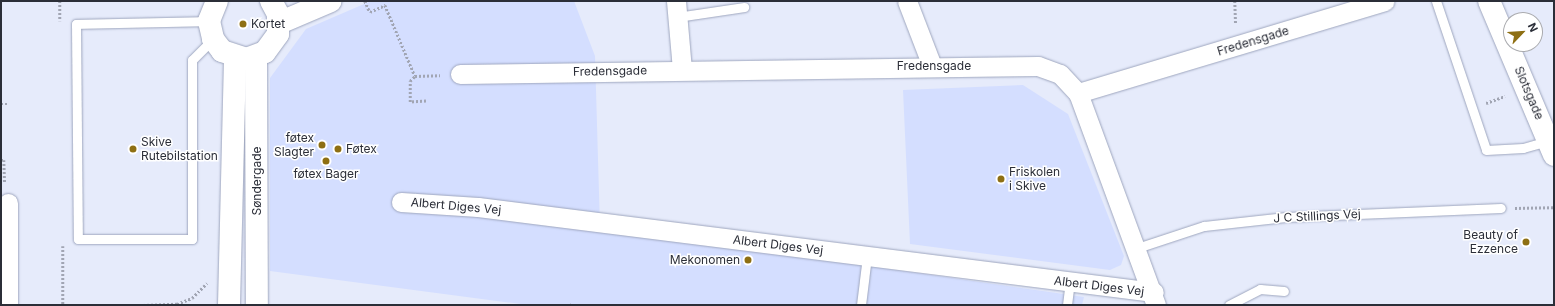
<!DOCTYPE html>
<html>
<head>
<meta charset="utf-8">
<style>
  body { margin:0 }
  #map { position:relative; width:1555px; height:306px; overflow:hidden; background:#e6ebfb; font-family:Inter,sans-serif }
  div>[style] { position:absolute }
  .built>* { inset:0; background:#d4deff }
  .path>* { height:2.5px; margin-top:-1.25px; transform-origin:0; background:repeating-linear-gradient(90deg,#a1a5b3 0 2px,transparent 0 4px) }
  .roads { filter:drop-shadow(0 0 1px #9ea6be) drop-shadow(0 0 1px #9ea6be) }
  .service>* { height:9px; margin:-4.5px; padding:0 4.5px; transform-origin:4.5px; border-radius:4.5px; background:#fff }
  .minor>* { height:19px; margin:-9.5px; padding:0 9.5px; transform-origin:9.5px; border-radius:9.5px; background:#fff }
  .tertiary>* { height:22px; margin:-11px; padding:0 11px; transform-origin:11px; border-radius:11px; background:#fff }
  .dots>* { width:11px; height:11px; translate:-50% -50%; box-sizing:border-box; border:2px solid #fff; border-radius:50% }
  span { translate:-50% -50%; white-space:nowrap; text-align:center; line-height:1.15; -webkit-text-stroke:3px #fff; paint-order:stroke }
  .poi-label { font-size:12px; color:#2b2e38 }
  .left { translate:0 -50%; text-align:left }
  .right { translate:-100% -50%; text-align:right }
  .street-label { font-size:12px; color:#2b2e38 }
  .frame { position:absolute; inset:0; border:2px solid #2b2e38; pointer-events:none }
  .north { position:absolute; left:1503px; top:12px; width:40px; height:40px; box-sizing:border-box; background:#fff; border:1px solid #aaabaf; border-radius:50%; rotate:65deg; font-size:11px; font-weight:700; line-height:16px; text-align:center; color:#2b2e38 }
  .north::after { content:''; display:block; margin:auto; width:14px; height:18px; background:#8e6f13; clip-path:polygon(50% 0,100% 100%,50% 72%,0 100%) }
</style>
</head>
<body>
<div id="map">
  <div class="built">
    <i style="clip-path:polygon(371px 1px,574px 1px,595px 56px,600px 227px,1084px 297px,1082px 305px,528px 305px,270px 271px,270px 78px,306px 29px)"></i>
    <i style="clip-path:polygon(1023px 85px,1068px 114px,1124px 256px,1121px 265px,1110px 270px,910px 244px,903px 90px)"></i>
  </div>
  <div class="path">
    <i style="left:60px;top:1px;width:20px;rotate:90deg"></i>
    <i style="left:365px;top:1px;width:12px;rotate:66deg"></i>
    <i style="left:370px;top:12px;width:17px;rotate:-25deg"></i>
    <i style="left:385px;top:5px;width:77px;rotate:67.1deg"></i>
    <i style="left:1235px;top:1px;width:23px;rotate:88deg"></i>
    <i style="left:426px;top:101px;width:16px;rotate:176deg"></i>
    <i style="left:410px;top:102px;width:21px;rotate:-90deg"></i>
    <i style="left:410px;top:81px;width:7px;rotate:-45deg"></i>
    <i style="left:415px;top:76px;width:25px;rotate:-2deg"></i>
    <i style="left:1486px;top:103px;width:20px;rotate:-20deg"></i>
    <i style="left:1px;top:104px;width:6px"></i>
    <i style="left:1px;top:160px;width:3px"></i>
    <i style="left:4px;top:160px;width:23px;rotate:88deg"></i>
    <i style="left:1515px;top:208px;width:39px;rotate:-1deg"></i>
    <i style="left:63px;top:246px;width:59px;rotate:90deg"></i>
    <i style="left:143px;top:305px;width:34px;rotate:-2deg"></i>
    <i style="left:177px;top:304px;width:16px;rotate:-22deg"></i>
    <i style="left:192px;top:298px;width:21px;rotate:-45deg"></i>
    <i style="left:570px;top:305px;width:2px;rotate:-27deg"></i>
  </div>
  <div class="roads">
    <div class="service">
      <i style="left:1436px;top:1px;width:157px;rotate:71.4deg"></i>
      <i style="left:1486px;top:150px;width:37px;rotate:-3deg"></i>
      <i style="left:1523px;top:148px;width:26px;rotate:-16deg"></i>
      <i style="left:677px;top:17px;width:68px;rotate:-8.5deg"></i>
      <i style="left:209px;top:21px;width:133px;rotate:178.7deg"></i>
      <i style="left:76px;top:24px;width:215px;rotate:89.5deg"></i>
      <i style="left:78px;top:239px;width:114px"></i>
      <i style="left:192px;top:239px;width:179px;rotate:-90deg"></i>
      <i style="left:192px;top:60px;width:30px;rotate:-45deg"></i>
      <i style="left:1137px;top:248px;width:71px;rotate:-18.2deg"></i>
      <i style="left:1204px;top:226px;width:82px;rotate:-6.3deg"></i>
      <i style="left:1286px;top:217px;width:215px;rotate:-2.4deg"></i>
      <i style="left:861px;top:305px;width:49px;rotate:-83deg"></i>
      <i style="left:1067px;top:305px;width:23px;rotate:-83deg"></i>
      <i style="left:1229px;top:305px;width:35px;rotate:-27deg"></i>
      <i style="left:1260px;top:289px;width:24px;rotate:5deg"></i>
    </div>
    <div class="minor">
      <i style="left:676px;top:1px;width:68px;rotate:85deg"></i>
      <i style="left:907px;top:1px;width:70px;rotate:69deg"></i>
      <i style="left:460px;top:74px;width:578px;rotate:-0.79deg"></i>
      <i style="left:1038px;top:66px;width:23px;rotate:20deg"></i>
      <i style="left:1060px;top:74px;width:26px;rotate:47deg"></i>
      <i style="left:1078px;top:93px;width:226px;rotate:69.8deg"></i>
      <i style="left:1078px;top:93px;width:320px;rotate:-16.7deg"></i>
      <i style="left:401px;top:202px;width:77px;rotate:3.7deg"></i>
      <i style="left:478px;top:207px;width:681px;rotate:7.17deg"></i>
      <i style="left:8px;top:305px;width:102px;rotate:-90deg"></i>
    </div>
    <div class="tertiary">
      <i style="left:217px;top:1px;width:22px;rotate:112deg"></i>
      <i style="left:209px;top:21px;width:18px;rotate:77deg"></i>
      <i style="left:213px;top:39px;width:15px;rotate:53deg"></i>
      <i style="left:222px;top:51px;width:25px;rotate:18deg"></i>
      <i style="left:246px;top:59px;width:20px;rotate:-20deg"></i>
      <i style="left:265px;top:52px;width:22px;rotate:-54deg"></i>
      <i style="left:278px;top:34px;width:20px;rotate:-90deg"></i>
      <i style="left:278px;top:14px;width:15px;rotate:-118deg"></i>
      <i style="left:1489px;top:1px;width:167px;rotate:67.1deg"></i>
      <i style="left:279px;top:23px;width:56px;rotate:-22.9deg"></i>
      <i style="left:256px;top:57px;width:248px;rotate:89.8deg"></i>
      <i style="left:229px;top:305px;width:247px;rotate:-88.6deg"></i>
    </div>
  </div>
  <div class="dots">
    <i style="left:243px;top:24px;background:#8e6f13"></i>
    <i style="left:322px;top:145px;background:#8e6f13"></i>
    <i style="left:133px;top:149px;background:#8e6f13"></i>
    <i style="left:338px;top:149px;background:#8e6f13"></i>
    <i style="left:326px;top:161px;background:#8e6f13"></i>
    <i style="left:1001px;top:179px;background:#8e6f13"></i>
    <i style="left:1526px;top:242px;background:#8e6f13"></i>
    <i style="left:748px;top:260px;background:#8e6f13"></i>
  </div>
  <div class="poi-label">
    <span class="left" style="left:251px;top:24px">Kortet</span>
    <span class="right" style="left:314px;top:145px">føtex<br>Slagter</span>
    <span class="left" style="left:141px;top:149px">Skive<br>Rutebilstation</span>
    <span class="left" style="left:346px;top:149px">Føtex</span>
    <span class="left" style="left:1009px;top:179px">Friskolen<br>i Skive</span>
    <span style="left:326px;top:174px">føtex Bager</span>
    <span class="right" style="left:1518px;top:242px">Beauty of<br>Ezzence</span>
    <span class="right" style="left:740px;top:260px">Mekonomen</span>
  </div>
  <div class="street-label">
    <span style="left:1253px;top:41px;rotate:-17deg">Fredensgade</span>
    <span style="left:934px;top:66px">Fredensgade</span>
    <span style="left:610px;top:71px;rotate:-1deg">Fredensgade</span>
    <span style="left:1529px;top:93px;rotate:67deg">Slotsgade</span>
    <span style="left:257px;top:181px;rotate:-90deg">Søndergade</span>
    <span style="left:456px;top:206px;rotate:5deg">Albert Diges Vej</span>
    <span style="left:1317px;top:216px;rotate:-3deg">J C Stillings Vej</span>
    <span style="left:778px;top:245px;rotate:7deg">Albert Diges Vej</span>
    <span style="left:1099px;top:286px;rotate:7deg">Albert Diges Vej</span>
  </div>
  <div class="frame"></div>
  <div class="north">N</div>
</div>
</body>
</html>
